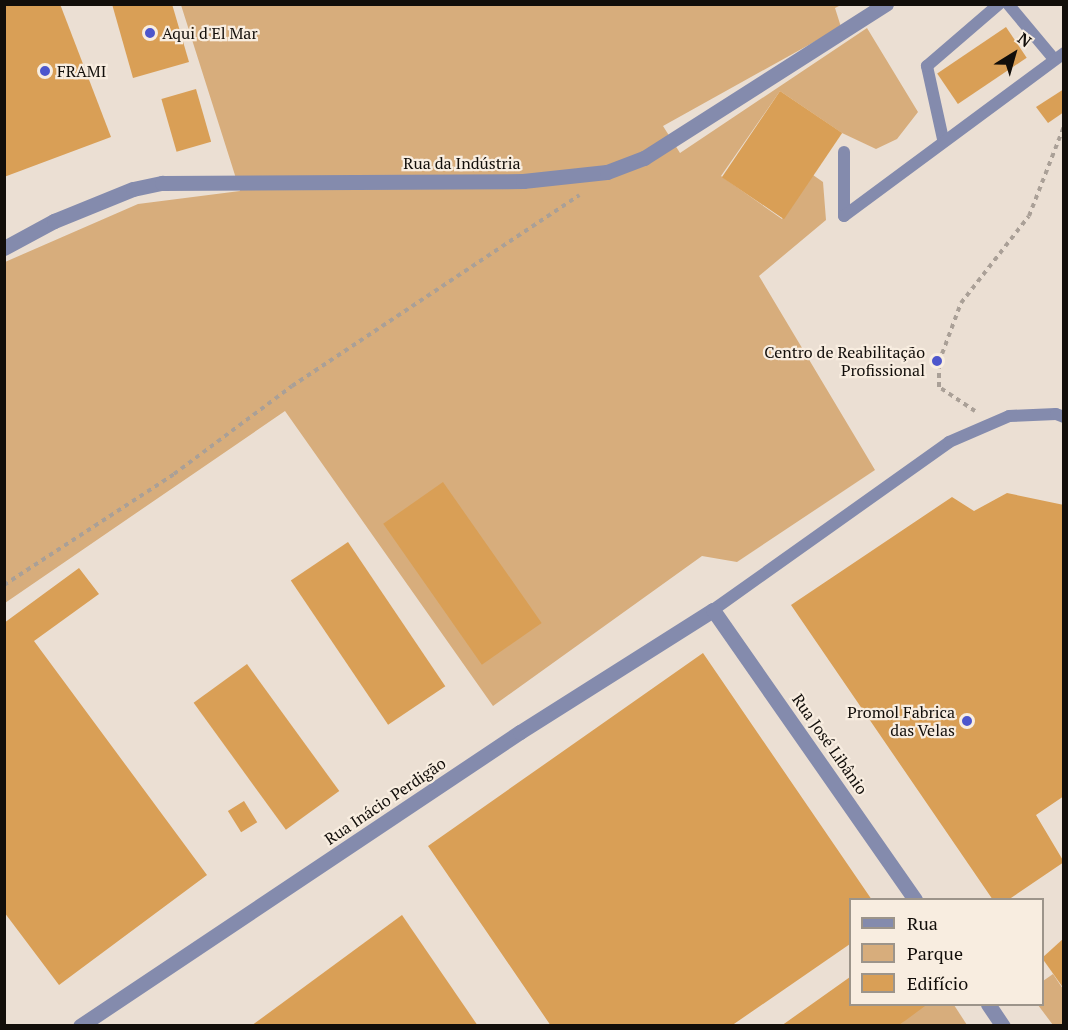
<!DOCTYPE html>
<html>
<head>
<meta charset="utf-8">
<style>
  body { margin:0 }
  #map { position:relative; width:1068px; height:1030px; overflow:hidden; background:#ebdfd3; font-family:"PT Serif",serif }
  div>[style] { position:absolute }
  .green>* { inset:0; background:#d7ad7c }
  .building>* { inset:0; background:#d99f56; transform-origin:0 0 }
  .path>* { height:4px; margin-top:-2px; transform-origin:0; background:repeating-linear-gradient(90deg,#aaa097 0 4.5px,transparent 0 9px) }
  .lane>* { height:12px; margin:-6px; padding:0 6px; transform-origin:6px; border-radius:6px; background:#848bad }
  .street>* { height:15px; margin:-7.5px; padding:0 7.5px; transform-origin:7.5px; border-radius:7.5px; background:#848bad }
  .dots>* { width:16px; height:16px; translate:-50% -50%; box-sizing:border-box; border:3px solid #f8ede0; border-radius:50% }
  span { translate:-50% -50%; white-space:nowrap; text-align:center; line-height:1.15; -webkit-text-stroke:4.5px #f8ede0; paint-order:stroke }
  .poi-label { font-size:16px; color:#120e0a }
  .left { translate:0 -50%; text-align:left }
  .right { translate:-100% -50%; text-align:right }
  .street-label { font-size:16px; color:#120e0a }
  .frame { position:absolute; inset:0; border:6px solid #120e0a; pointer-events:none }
  .legend { position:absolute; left:849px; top:898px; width:195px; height:108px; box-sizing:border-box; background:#f8ede0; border:2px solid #9c948a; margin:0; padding:8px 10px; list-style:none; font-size:18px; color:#120e0a }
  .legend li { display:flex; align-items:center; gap:12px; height:30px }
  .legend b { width:30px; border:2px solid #9c948a }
  .north { position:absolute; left:984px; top:24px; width:60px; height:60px; -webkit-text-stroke:4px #f8ede0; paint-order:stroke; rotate:37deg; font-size:16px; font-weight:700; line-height:24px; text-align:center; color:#120e0a }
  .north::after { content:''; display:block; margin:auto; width:21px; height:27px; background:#120e0a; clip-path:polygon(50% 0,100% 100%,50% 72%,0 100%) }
</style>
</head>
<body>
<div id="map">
  <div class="green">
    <i style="clip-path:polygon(181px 5px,841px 5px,835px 8px,841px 27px,663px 126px,680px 153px,867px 28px,918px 112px,897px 139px,876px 149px,842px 133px,780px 91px,721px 176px,782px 219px,813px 175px,823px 182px,826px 220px,759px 276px,875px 470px,737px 562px,702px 556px,493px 706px,285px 411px,5px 603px,5px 262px,138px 204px,240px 191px)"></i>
    <i style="clip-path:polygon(1053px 974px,1063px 989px,1063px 1025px,1053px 1025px,1038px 1005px,1042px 1004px,1043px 981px)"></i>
    <i style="clip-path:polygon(924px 1004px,954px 1005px,967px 1025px,898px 1026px)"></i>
  </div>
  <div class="building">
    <i style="clip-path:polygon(4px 4px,60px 4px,111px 137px,4px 177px)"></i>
    <i style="clip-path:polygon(112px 4px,172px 4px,189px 62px,133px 78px)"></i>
    <i style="left:1006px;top:27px;width:37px;height:83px;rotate:56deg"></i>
    <i style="left:196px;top:89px;width:55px;height:36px;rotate:74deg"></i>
    <i style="clip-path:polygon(1064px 89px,1064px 112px,1048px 123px,1036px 107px)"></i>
    <i style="left:780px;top:91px;width:75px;height:104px;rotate:34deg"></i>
    <i style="left:443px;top:482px;width:172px;height:73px;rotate:55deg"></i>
    <i style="clip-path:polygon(1007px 493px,1064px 505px,1064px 796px,1036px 815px,1064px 862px,1008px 900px,993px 900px,791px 605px,952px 497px,974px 511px)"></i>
    <i style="left:348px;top:542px;width:174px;height:69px;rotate:56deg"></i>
    <i style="clip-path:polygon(79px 568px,99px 594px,34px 641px,207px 875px,59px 985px,4px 912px,4px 623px)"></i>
    <i style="clip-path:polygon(703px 653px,872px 900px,850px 900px,850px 944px,731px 1026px,551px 1026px,428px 846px)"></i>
    <i style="left:247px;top:664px;width:157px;height:66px;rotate:54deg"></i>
    <i style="left:244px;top:801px;width:25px;height:19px;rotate:58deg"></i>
    <i style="clip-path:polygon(402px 915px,478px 1026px,251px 1026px)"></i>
    <i style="clip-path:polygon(1064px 938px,1064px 989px,1042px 958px)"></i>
    <i style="clip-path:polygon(850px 977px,850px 1004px,925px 1006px,898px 1026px,781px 1026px)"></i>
  </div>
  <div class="path">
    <i style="left:975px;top:411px;width:43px;rotate:-146.3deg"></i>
    <i style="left:939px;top:387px;width:25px;rotate:-90deg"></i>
    <i style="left:939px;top:362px;width:63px;rotate:-69.6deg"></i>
    <i style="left:961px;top:303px;width:110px;rotate:-52deg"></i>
    <i style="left:1029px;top:216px;width:97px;rotate:-68.7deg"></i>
    <i style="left:4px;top:585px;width:203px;rotate:-33.1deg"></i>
    <i style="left:174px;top:474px;width:147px;rotate:-36.7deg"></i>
    <i style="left:292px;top:386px;width:345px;rotate:-33.6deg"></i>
  </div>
  <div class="lane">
    <i style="left:1008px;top:4px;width:72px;rotate:50.1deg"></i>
    <i style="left:943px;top:139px;width:75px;rotate:-102.4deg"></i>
    <i style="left:927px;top:66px;width:95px;rotate:-40.7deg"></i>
    <i style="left:844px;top:152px;width:64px;rotate:90deg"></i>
    <i style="left:844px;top:216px;width:274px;rotate:-36.5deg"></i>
    <i style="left:713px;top:610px;width:290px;rotate:-35.4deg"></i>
    <i style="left:949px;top:442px;width:65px;rotate:-23.4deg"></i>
    <i style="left:1009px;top:416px;width:47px;rotate:-2.4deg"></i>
    <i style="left:1056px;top:414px;width:9px;rotate:21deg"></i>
  </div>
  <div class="street">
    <i style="left:4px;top:248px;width:57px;rotate:-28.4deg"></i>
    <i style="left:54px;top:221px;width:85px;rotate:-22.1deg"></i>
    <i style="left:133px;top:189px;width:30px;rotate:-12deg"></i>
    <i style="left:162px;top:183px;width:361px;rotate:-0.3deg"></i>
    <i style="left:523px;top:181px;width:84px;rotate:-6.1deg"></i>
    <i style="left:607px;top:172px;width:40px;rotate:-21deg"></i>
    <i style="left:644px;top:158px;width:287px;rotate:-32.5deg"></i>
    <i style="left:988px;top:1004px;width:27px;rotate:56deg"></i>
    <i style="left:80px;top:1026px;width:529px;rotate:-33.75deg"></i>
    <i style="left:520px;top:732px;width:228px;rotate:-32.3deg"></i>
    <i style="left:713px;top:610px;width:353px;rotate:55.1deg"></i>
  </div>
  <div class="dots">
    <i style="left:150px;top:33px;background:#4d56cc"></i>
    <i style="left:45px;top:71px;background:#4d56cc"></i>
    <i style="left:937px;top:361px;background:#4d56cc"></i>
    <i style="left:967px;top:721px;background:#4d56cc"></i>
  </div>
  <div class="poi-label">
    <span class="left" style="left:162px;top:33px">Aqui d'El Mar</span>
    <span class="left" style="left:57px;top:71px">FRAMI</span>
    <span class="right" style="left:925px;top:361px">Centro de Reabilitação<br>Profissional</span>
    <span class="right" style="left:955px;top:721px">Promol Fabrica<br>das Velas</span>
  </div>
  <div class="street-label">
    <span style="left:462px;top:163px">Rua da Indústria</span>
    <span style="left:830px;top:744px;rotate:55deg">Rua José Libânio</span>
    <span style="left:385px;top:801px;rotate:-34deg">Rua Inácio Perdigão</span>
  </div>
  <div class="frame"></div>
  <ul class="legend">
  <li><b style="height:8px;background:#848bad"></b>Rua</li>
  <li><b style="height:16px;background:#d7ad7c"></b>Parque</li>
  <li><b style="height:16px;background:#d99f56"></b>Edifício</li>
  </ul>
  <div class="north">N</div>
</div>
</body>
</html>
